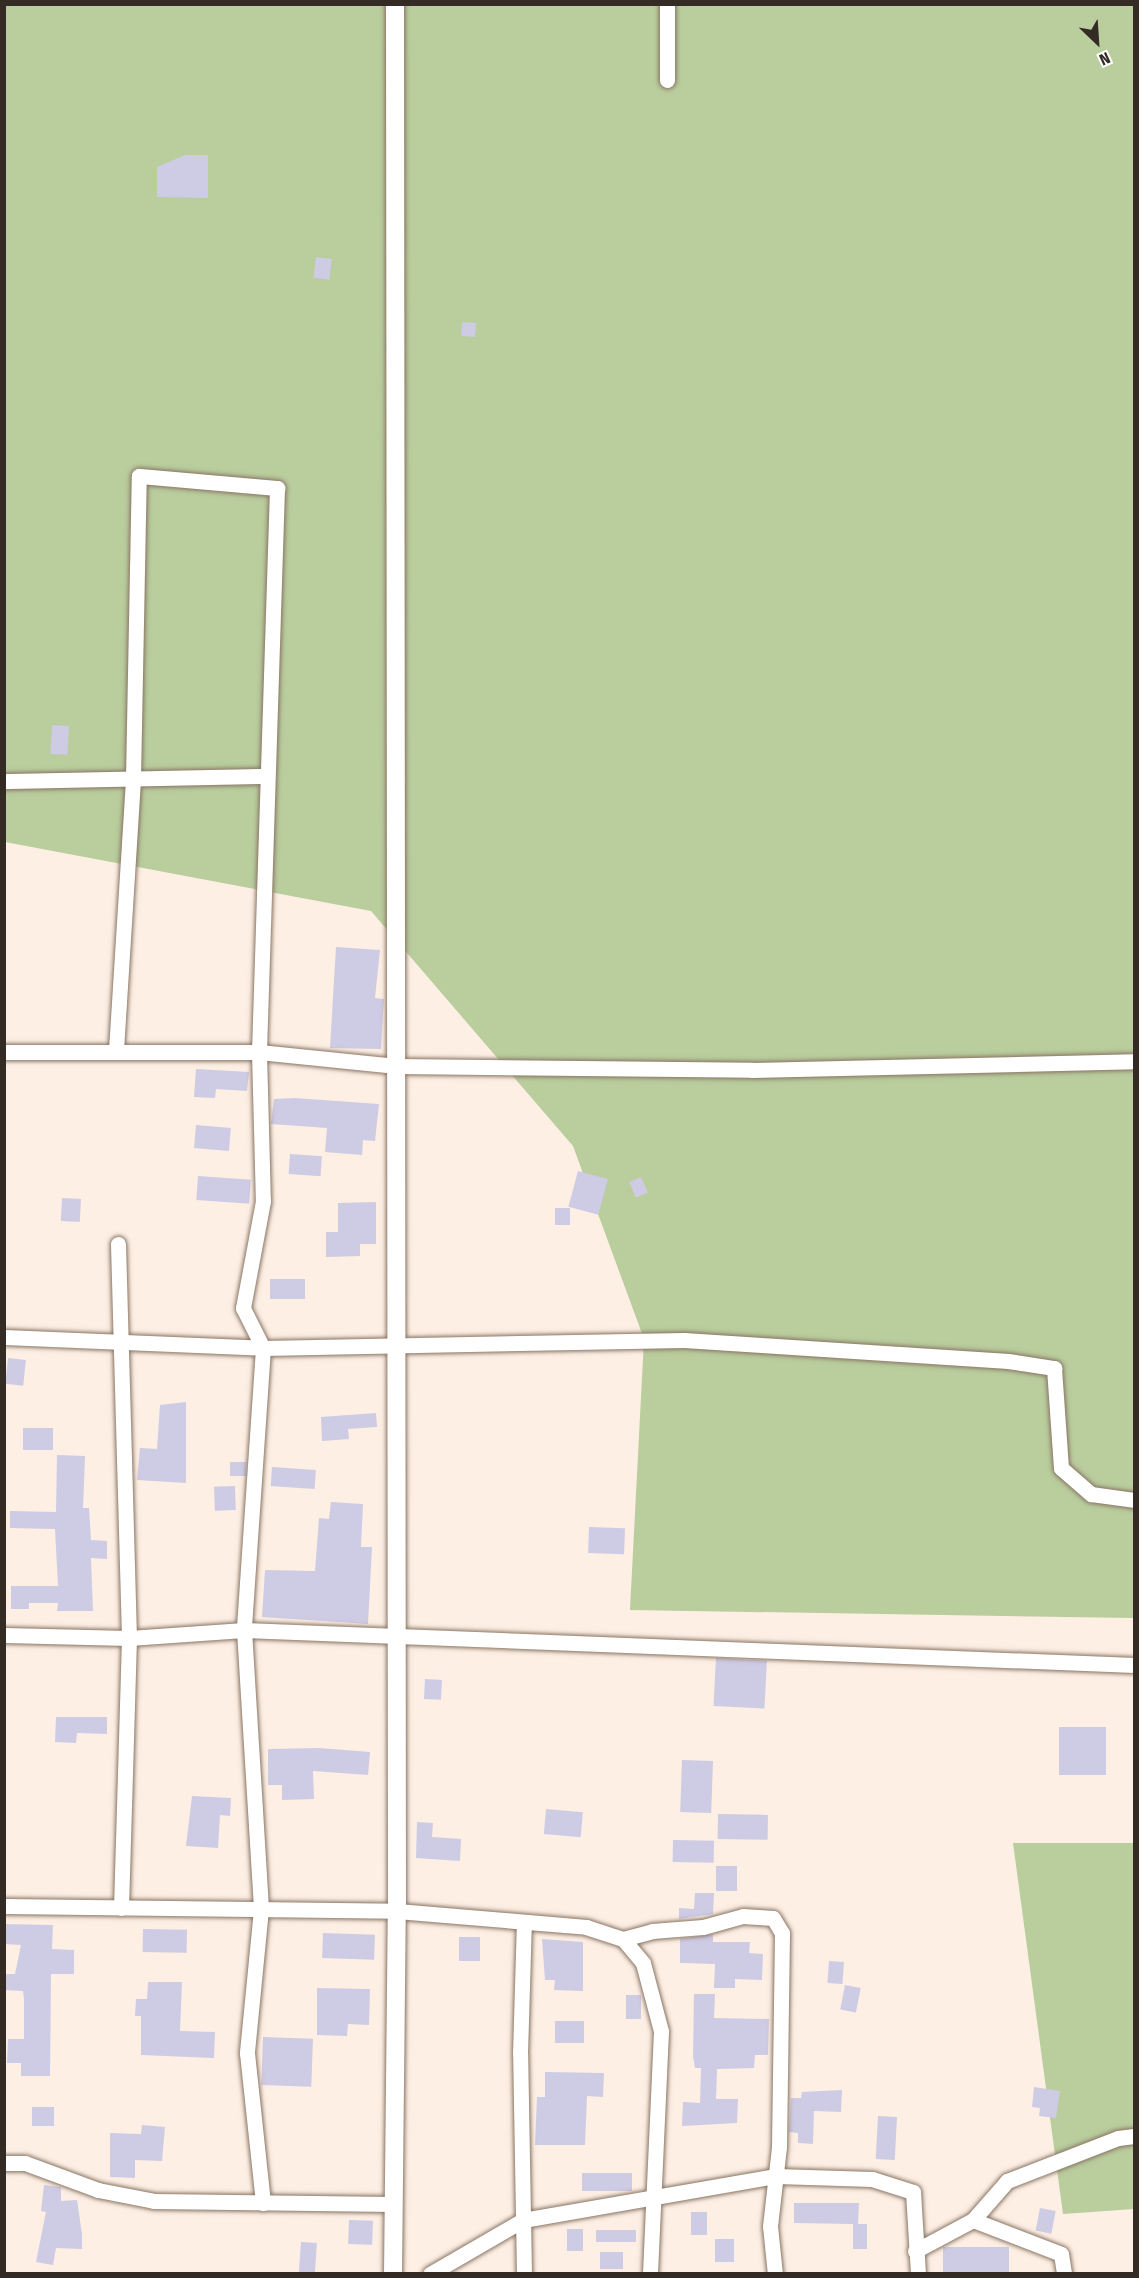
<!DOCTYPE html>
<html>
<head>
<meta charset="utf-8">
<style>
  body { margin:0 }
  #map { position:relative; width:1139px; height:2278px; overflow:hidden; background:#fdefe4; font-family:"Fira Sans Condensed",sans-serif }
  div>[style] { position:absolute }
  .green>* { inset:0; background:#b9cd9d }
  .building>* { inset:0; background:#cecbe5; transform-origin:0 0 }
  .roads { filter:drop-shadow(0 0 2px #897564) drop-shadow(0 0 2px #897564) }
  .minor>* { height:15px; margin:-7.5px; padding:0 7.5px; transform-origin:7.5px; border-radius:7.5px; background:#fff }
  .tertiary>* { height:18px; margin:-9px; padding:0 9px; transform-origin:9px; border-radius:9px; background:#fff }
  span { translate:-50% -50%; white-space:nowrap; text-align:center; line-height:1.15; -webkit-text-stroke:6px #fff; paint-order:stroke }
  .frame { position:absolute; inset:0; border:6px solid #342b24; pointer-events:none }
  .north { position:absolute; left:1067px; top:12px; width:60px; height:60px; -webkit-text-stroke:4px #fff; paint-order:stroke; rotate:155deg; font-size:16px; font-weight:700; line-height:24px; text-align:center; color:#342b24 }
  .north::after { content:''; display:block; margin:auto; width:21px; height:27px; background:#342b24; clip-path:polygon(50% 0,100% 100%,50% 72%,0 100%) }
</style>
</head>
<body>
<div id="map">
  <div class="green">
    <i style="clip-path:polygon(4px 5px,1134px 5px,1134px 1618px,630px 1610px,644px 1339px,573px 1146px,371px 911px,5px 842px)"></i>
    <i style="clip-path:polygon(1013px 1843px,1134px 1843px,1134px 2209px,1063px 2214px)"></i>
  </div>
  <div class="building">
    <i style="clip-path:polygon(185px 155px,208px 155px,208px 198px,157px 197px,157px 167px)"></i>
    <i style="left:316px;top:257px;width:16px;height:21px;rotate:7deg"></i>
    <i style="left:462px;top:322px;width:14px;height:14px;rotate:4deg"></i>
    <i style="left:52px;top:725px;width:17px;height:29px;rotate:3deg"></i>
    <i style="clip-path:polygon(336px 947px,380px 950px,375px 998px,384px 999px,381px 1049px,330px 1048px)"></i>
    <i style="clip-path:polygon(196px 1069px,249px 1072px,247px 1091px,216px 1089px,215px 1098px,194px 1097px)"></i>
    <i style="clip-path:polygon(294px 1098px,379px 1104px,375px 1141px,363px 1140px,362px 1155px,325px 1152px,327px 1128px,271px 1124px,274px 1099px)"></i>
    <i style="left:196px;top:1125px;width:35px;height:23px;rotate:5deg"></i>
    <i style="left:290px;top:1154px;width:32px;height:20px;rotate:4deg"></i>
    <i style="left:578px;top:1171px;width:31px;height:37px;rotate:15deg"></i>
    <i style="left:198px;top:1176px;width:53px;height:24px;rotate:4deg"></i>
    <i style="left:641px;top:1177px;width:17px;height:13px;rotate:66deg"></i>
    <i style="left:62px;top:1198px;width:19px;height:23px;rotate:3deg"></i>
    <i style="clip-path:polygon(376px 1202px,376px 1244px,360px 1244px,360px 1256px,326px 1257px,326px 1232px,338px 1232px,338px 1203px)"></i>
    <i style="left:555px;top:1208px;width:15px;height:17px"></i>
    <i style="left:270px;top:1279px;width:35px;height:20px"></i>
    <i style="left:8px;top:1358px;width:18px;height:26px;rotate:6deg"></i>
    <i style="clip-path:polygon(186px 1402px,186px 1483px,137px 1480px,140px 1448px,157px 1449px,160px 1405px)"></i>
    <i style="clip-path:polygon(376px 1413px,377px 1427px,348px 1429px,349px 1439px,322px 1441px,321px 1417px)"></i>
    <i style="left:23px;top:1428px;width:30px;height:22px"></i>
    <i style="clip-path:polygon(57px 1455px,85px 1456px,83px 1508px,89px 1508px,91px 1540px,107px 1541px,107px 1559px,91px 1558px,93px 1611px,57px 1611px,58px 1603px,29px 1603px,29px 1609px,11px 1609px,11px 1586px,58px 1586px,55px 1529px,10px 1528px,10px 1511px,56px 1512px)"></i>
    <i style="left:230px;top:1462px;width:16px;height:14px"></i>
    <i style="left:272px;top:1467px;width:44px;height:19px;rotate:4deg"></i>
    <i style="left:235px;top:1486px;width:24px;height:21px;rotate:88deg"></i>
    <i style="clip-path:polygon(331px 1502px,363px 1504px,361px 1547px,372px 1547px,368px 1624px,262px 1617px,265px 1570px,315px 1571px,319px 1518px,329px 1519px)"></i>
    <i style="left:589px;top:1527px;width:36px;height:26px;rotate:2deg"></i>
    <i style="left:716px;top:1658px;width:51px;height:48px;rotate:3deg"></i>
    <i style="left:425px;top:1679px;width:17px;height:20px;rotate:3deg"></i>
    <i style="clip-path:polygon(56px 1717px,107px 1717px,107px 1734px,77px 1733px,76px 1743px,55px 1742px)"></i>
    <i style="left:1059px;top:1727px;width:47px;height:48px"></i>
    <i style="clip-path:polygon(319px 1748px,370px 1752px,368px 1775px,313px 1771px,314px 1799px,282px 1800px,282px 1785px,268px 1785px,268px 1749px)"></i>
    <i style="left:682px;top:1760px;width:31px;height:52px;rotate:2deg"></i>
    <i style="clip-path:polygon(192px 1796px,231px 1798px,230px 1816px,220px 1815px,218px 1848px,186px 1846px)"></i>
    <i style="left:546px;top:1809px;width:37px;height:25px;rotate:5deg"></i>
    <i style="left:718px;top:1814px;width:50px;height:25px;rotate:1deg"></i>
    <i style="clip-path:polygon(417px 1822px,433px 1823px,432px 1837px,461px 1839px,460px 1861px,416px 1858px)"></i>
    <i style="left:673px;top:1840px;width:41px;height:22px;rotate:1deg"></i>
    <i style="left:716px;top:1866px;width:21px;height:25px"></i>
    <i style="clip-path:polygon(695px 1893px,714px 1893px,713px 1914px,679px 1919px,679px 1908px,694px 1909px)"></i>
    <i style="clip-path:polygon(4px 1924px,53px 1925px,52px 1949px,74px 1950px,74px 1974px,51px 1974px,50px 2076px,21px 2076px,21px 2063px,7px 2063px,8px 2039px,24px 2039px,24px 1999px,23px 1991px,4px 1990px,4px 1974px,15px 1974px,21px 1945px,4px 1944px)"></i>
    <i style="left:143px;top:1929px;width:44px;height:23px;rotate:1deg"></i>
    <i style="left:323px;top:1933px;width:52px;height:25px;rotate:2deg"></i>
    <i style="clip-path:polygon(713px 1934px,713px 1942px,750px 1942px,749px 1953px,763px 1954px,762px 1980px,735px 1979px,735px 1988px,714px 1988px,715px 1964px,680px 1963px,680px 1939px)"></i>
    <i style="left:459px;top:1937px;width:21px;height:24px"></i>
    <i style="clip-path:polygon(542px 1939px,583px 1942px,583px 1991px,554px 1990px,555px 1980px,545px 1980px)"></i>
    <i style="left:829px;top:1961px;width:15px;height:22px;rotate:4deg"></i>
    <i style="clip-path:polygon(148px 1982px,182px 1982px,180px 2031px,215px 2032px,214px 2058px,141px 2055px,141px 2016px,135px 2016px,136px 1999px,147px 1999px)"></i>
    <i style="left:845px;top:1985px;width:16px;height:25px;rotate:11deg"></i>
    <i style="clip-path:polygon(317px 1988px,370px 1989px,369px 2025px,348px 2024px,347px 2036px,317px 2035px)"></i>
    <i style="clip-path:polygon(694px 1994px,715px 1994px,714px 2018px,769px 2019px,768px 2055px,755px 2055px,754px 2068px,717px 2069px,716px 2099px,738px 2099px,737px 2123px,682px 2126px,683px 2102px,700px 2103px,701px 2068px,695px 2068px,693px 2056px)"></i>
    <i style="left:626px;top:1995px;width:15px;height:24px"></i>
    <i style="left:555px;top:2021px;width:29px;height:22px"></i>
    <i style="left:263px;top:2037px;width:50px;height:48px;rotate:2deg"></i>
    <i style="clip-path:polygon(545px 2072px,604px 2073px,603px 2097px,587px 2096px,585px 2145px,535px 2145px,537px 2097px,545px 2097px)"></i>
    <i style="clip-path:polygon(1034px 2087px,1060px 2091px,1056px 2118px,1039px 2116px,1040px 2108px,1032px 2107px)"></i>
    <i style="clip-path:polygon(842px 2090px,841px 2112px,814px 2111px,813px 2144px,798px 2143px,798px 2133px,789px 2132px,791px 2098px,801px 2098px,802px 2092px)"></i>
    <i style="left:32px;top:2107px;width:22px;height:19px"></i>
    <i style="left:878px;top:2116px;width:19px;height:43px;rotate:3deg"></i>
    <i style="clip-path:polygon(142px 2125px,165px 2127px,162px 2161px,135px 2160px,135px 2178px,110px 2177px,110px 2133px,141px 2134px)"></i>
    <i style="left:582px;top:2173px;width:50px;height:18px"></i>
    <i style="clip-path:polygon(44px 2185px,61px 2187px,61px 2201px,77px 2200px,82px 2234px,82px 2249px,56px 2248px,53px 2265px,36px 2262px,46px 2212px,41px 2211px)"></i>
    <i style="clip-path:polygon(794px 2203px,859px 2203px,858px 2224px,867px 2224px,867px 2249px,853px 2249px,853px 2224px,794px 2223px)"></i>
    <i style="left:1040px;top:2208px;width:16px;height:23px;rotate:11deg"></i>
    <i style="left:691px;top:2212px;width:16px;height:23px"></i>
    <i style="left:349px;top:2220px;width:24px;height:24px;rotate:2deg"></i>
    <i style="left:567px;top:2229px;width:16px;height:22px"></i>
    <i style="left:596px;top:2230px;width:40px;height:12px"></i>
    <i style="left:715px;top:2239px;width:19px;height:23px"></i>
    <i style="left:301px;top:2242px;width:16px;height:31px;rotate:4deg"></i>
    <i style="left:1009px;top:2247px;width:27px;height:66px;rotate:90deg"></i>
    <i style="left:600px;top:2252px;width:23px;height:17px"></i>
  </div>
  <div class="roads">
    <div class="minor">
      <i style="left:667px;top:4px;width:76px;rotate:90deg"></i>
      <i style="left:4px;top:781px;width:261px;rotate:-1.1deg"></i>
      <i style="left:116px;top:1050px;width:273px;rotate:-86.4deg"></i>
      <i style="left:133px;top:778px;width:302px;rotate:-88.9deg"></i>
      <i style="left:139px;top:476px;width:139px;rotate:5deg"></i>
      <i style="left:277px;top:488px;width:564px;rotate:91.83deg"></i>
      <i style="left:259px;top:1052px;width:149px;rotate:88.5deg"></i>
      <i style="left:263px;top:1201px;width:109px;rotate:100.6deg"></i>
      <i style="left:243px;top:1308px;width:45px;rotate:63.4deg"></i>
      <i style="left:263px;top:1348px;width:283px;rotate:93.9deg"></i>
      <i style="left:244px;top:1630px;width:280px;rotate:86.5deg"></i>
      <i style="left:261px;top:1909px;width:145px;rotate:95.6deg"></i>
      <i style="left:247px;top:2053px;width:151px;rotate:83.9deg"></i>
      <i style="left:4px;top:1052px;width:255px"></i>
      <i style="left:259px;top:1052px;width:138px;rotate:5.8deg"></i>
      <i style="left:396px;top:1066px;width:356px;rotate:0.6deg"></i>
      <i style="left:752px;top:1070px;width:382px;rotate:-1.3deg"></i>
      <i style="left:118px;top:1244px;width:394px;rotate:88.4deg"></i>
      <i style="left:129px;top:1638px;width:270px;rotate:91.7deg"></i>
      <i style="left:4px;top:1337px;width:259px;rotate:2.4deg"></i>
      <i style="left:263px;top:1348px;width:421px;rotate:-1.1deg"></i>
      <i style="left:684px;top:1340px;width:325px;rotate:3.7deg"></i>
      <i style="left:1008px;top:1361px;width:47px;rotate:8.7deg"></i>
      <i style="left:1054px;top:1368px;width:100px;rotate:86deg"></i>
      <i style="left:1061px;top:1468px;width:40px;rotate:41deg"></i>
      <i style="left:1091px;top:1494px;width:43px;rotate:7.9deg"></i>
      <i style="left:4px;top:1635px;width:125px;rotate:1.4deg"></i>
      <i style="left:129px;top:1638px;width:115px;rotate:-4deg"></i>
      <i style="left:244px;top:1630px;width:891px;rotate:2.25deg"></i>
      <i style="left:4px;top:1906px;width:393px;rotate:0.7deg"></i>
      <i style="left:397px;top:1911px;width:190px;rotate:4.8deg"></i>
      <i style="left:586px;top:1927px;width:39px;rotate:18deg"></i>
      <i style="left:623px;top:1939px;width:31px;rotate:50deg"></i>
      <i style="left:643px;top:1963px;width:70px;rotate:75.2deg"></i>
      <i style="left:661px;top:2031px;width:243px;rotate:92.6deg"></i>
      <i style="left:623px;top:1939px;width:30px;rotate:-15deg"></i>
      <i style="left:652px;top:1931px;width:51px;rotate:-4.5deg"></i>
      <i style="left:703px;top:1927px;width:41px;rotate:-15.4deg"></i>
      <i style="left:743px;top:1916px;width:30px;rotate:4deg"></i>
      <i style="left:773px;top:1918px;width:17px;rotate:59deg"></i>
      <i style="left:782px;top:1933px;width:214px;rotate:90.8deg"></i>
      <i style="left:779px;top:2147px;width:80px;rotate:96.5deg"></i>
      <i style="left:770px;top:2226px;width:48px;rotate:84.1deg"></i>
      <i style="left:4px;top:2163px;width:21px"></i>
      <i style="left:25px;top:2163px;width:78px;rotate:20.3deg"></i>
      <i style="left:98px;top:2190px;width:57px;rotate:11.1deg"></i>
      <i style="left:154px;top:2201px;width:239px;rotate:0.7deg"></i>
      <i style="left:973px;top:2220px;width:94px;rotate:21.1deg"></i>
      <i style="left:1061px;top:2254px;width:20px;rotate:81deg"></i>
      <i style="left:915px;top:2251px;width:66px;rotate:-28.1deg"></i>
      <i style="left:973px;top:2220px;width:52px;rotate:-48.9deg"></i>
      <i style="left:1007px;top:2181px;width:119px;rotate:-21.2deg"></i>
      <i style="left:1118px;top:2138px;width:16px;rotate:-7deg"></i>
      <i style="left:430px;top:2274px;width:108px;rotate:-30.1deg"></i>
      <i style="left:523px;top:2220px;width:257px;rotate:-9.9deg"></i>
      <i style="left:776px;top:2176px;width:96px;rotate:1.8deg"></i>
      <i style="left:872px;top:2179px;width:43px;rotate:17.6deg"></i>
      <i style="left:913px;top:2192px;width:82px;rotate:86.5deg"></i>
      <i style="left:524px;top:2274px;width:220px;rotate:-91deg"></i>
      <i style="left:520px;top:2054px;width:132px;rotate:-88.3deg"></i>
    </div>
    <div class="tertiary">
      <i style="left:393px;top:2274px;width:363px;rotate:-89.4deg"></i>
      <i style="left:397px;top:1911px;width:1907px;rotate:-90.06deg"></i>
    </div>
  </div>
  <div class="frame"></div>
  <div class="north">N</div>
</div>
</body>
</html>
